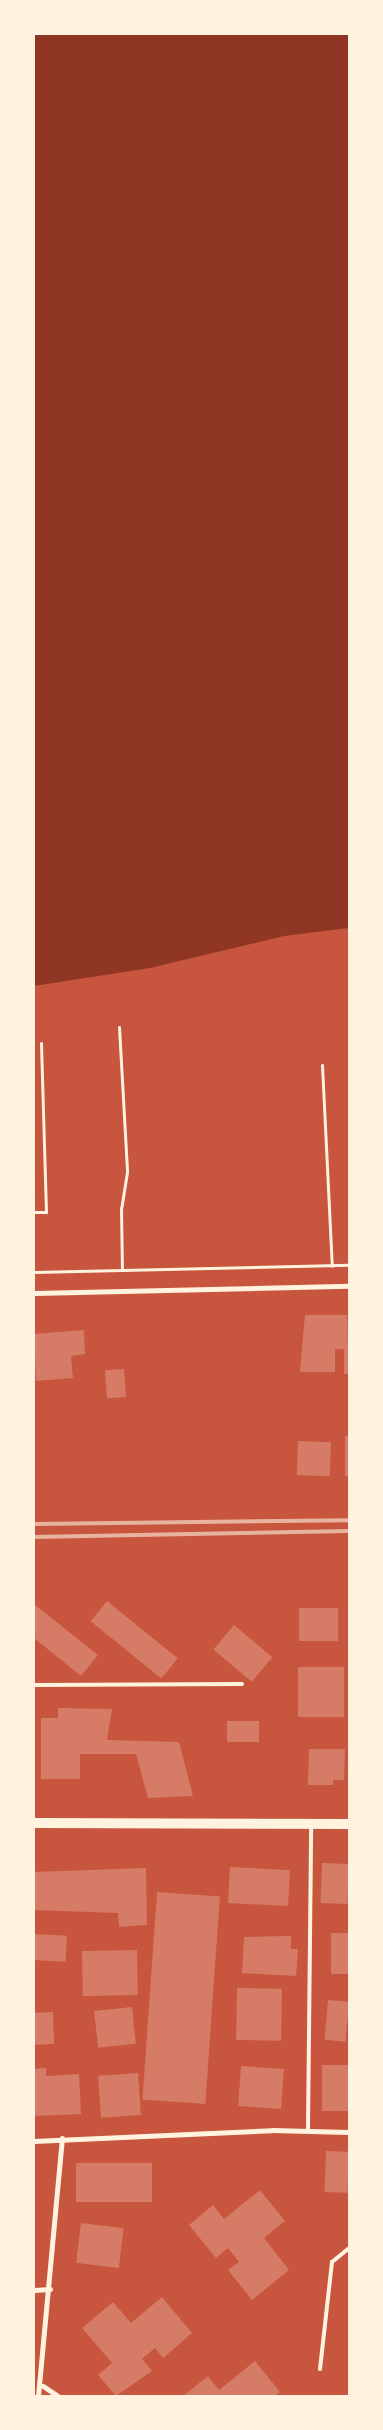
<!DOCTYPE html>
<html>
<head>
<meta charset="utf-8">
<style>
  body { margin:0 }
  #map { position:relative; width:383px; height:2430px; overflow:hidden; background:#c8553d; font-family:Karla,sans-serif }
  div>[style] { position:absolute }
  .water>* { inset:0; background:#8f3625 }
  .building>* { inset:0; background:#d67c66; transform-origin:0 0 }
  .path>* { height:3px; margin:-1.5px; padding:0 1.5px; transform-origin:1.5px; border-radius:1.5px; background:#fff3e0 }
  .service>* { height:4px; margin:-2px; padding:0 2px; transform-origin:2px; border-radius:2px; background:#fff3e0 }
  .minor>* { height:5px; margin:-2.5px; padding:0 2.5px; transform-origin:2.5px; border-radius:2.5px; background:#fff3e0 }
  .secondary>* { height:10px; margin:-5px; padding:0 5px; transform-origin:5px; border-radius:5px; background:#fff3e0 }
  .rail>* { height:4px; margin:-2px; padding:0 2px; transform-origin:2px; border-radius:2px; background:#e9b49f }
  span { translate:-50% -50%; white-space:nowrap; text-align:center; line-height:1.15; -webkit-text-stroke:5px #fff3e0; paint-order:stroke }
  .frame { position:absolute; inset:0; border:35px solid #fff3e0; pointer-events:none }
</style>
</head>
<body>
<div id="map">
  <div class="water">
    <i style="clip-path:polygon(34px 34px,349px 34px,349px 928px,284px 936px,150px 968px,34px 986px)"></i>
  </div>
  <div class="building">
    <i style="clip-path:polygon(305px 1315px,347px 1315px,349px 1374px,344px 1374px,344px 1349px,335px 1349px,335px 1372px,300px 1372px)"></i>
    <i style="clip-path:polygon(84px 1330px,85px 1354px,71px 1356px,73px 1378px,36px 1381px,34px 1334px)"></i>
    <i style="left:124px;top:1369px;width:28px;height:19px;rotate:86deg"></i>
    <i style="left:345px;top:1436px;width:4px;height:40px"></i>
    <i style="left:298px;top:1441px;width:33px;height:34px;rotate:2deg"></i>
    <i style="left:107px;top:1601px;width:91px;height:26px;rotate:39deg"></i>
    <i style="clip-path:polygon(34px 1604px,98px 1655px,81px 1676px,34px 1638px)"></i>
    <i style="left:299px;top:1608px;width:39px;height:33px"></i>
    <i style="left:234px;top:1625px;width:50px;height:32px;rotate:40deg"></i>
    <i style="left:344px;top:1667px;width:50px;height:46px;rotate:90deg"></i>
    <i style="clip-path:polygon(58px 1708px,112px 1709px,107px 1740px,179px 1742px,193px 1796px,148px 1798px,136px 1754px,80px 1754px,80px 1779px,41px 1779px,41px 1718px,58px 1718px)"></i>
    <i style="left:227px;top:1721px;width:32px;height:21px"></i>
    <i style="clip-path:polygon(309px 1749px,345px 1749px,344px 1780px,333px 1780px,333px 1785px,308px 1785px)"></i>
    <i style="left:322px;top:1863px;width:27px;height:40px;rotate:2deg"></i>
    <i style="left:230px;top:1867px;width:60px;height:36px;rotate:3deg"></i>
    <i style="clip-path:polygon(146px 1868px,147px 1925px,119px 1927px,118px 1913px,34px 1910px,34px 1872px)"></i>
    <i style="left:157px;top:1892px;width:63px;height:208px;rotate:4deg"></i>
    <i style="left:331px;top:1933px;width:18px;height:41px"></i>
    <i style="left:34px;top:1934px;width:33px;height:26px;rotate:3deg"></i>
    <i style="clip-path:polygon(291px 1936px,291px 1949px,298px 1949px,296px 1976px,242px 1973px,244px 1937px)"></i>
    <i style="left:137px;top:1950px;width:45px;height:55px;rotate:89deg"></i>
    <i style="left:237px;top:1988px;width:45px;height:52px;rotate:1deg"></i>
    <i style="left:328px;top:2000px;width:21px;height:40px;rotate:5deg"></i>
    <i style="left:132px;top:2007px;width:37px;height:38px;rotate:84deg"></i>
    <i style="left:53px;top:2012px;width:32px;height:19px;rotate:88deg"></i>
    <i style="left:349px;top:2065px;width:46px;height:27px;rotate:90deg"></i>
    <i style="left:241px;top:2066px;width:43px;height:40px;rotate:4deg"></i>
    <i style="clip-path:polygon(46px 2068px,46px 2076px,79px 2074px,81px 2114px,34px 2116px,34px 2069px)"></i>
    <i style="left:138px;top:2073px;width:42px;height:40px;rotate:86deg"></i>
    <i style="left:326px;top:2151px;width:23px;height:41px;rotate:2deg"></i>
    <i style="left:152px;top:2163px;width:39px;height:76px;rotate:90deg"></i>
    <i style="clip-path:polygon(260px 2190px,285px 2221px,264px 2238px,289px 2270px,252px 2300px,228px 2270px,239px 2262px,228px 2248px,216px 2258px,189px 2225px,213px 2205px,224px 2219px)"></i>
    <i style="left:81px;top:2223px;width:43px;height:40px;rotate:7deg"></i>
    <i style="clip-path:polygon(162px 2297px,192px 2333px,163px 2358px,155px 2348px,142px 2359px,152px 2371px,116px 2396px,98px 2375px,112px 2363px,82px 2328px,113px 2302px,131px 2323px)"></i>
    <i style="clip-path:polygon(255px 2361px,280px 2392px,275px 2396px,183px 2396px,208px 2376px,219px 2390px)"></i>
  </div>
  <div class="path">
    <i style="left:119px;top:1027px;width:145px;rotate:86.8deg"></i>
    <i style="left:127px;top:1172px;width:36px;rotate:99deg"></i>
    <i style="left:121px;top:1208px;width:62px;rotate:89.1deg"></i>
    <i style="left:322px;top:1065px;width:201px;rotate:87.2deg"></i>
    <i style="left:34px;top:1212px;width:12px"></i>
    <i style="left:46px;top:1212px;width:169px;rotate:-91.7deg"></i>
    <i style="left:34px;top:1272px;width:315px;rotate:-1.3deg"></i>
  </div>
  <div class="service">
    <i style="left:34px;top:1685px;width:208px;rotate:-0.3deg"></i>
    <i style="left:308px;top:2129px;width:303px;rotate:-89.4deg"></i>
    <i style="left:320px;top:2369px;width:108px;rotate:-83.6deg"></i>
    <i style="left:332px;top:2262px;width:22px;rotate:-39deg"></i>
  </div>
  <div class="minor">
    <i style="left:34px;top:1293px;width:315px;rotate:-1.3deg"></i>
    <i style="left:34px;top:2141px;width:238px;rotate:-2.6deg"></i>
    <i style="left:272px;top:2130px;width:77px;rotate:1.5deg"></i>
    <i style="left:34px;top:2290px;width:16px;rotate:-4deg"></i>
    <i style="left:43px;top:2386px;width:18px;rotate:34deg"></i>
    <i style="left:38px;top:2396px;width:259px;rotate:-84.7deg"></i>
  </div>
  <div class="secondary">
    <i style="left:34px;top:1823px;width:315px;rotate:0.2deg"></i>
  </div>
  <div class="rail">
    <i style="left:34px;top:1524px;width:315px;rotate:-0.7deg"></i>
    <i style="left:34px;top:1537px;width:315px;rotate:-1.1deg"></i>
  </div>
  <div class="frame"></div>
</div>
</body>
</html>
